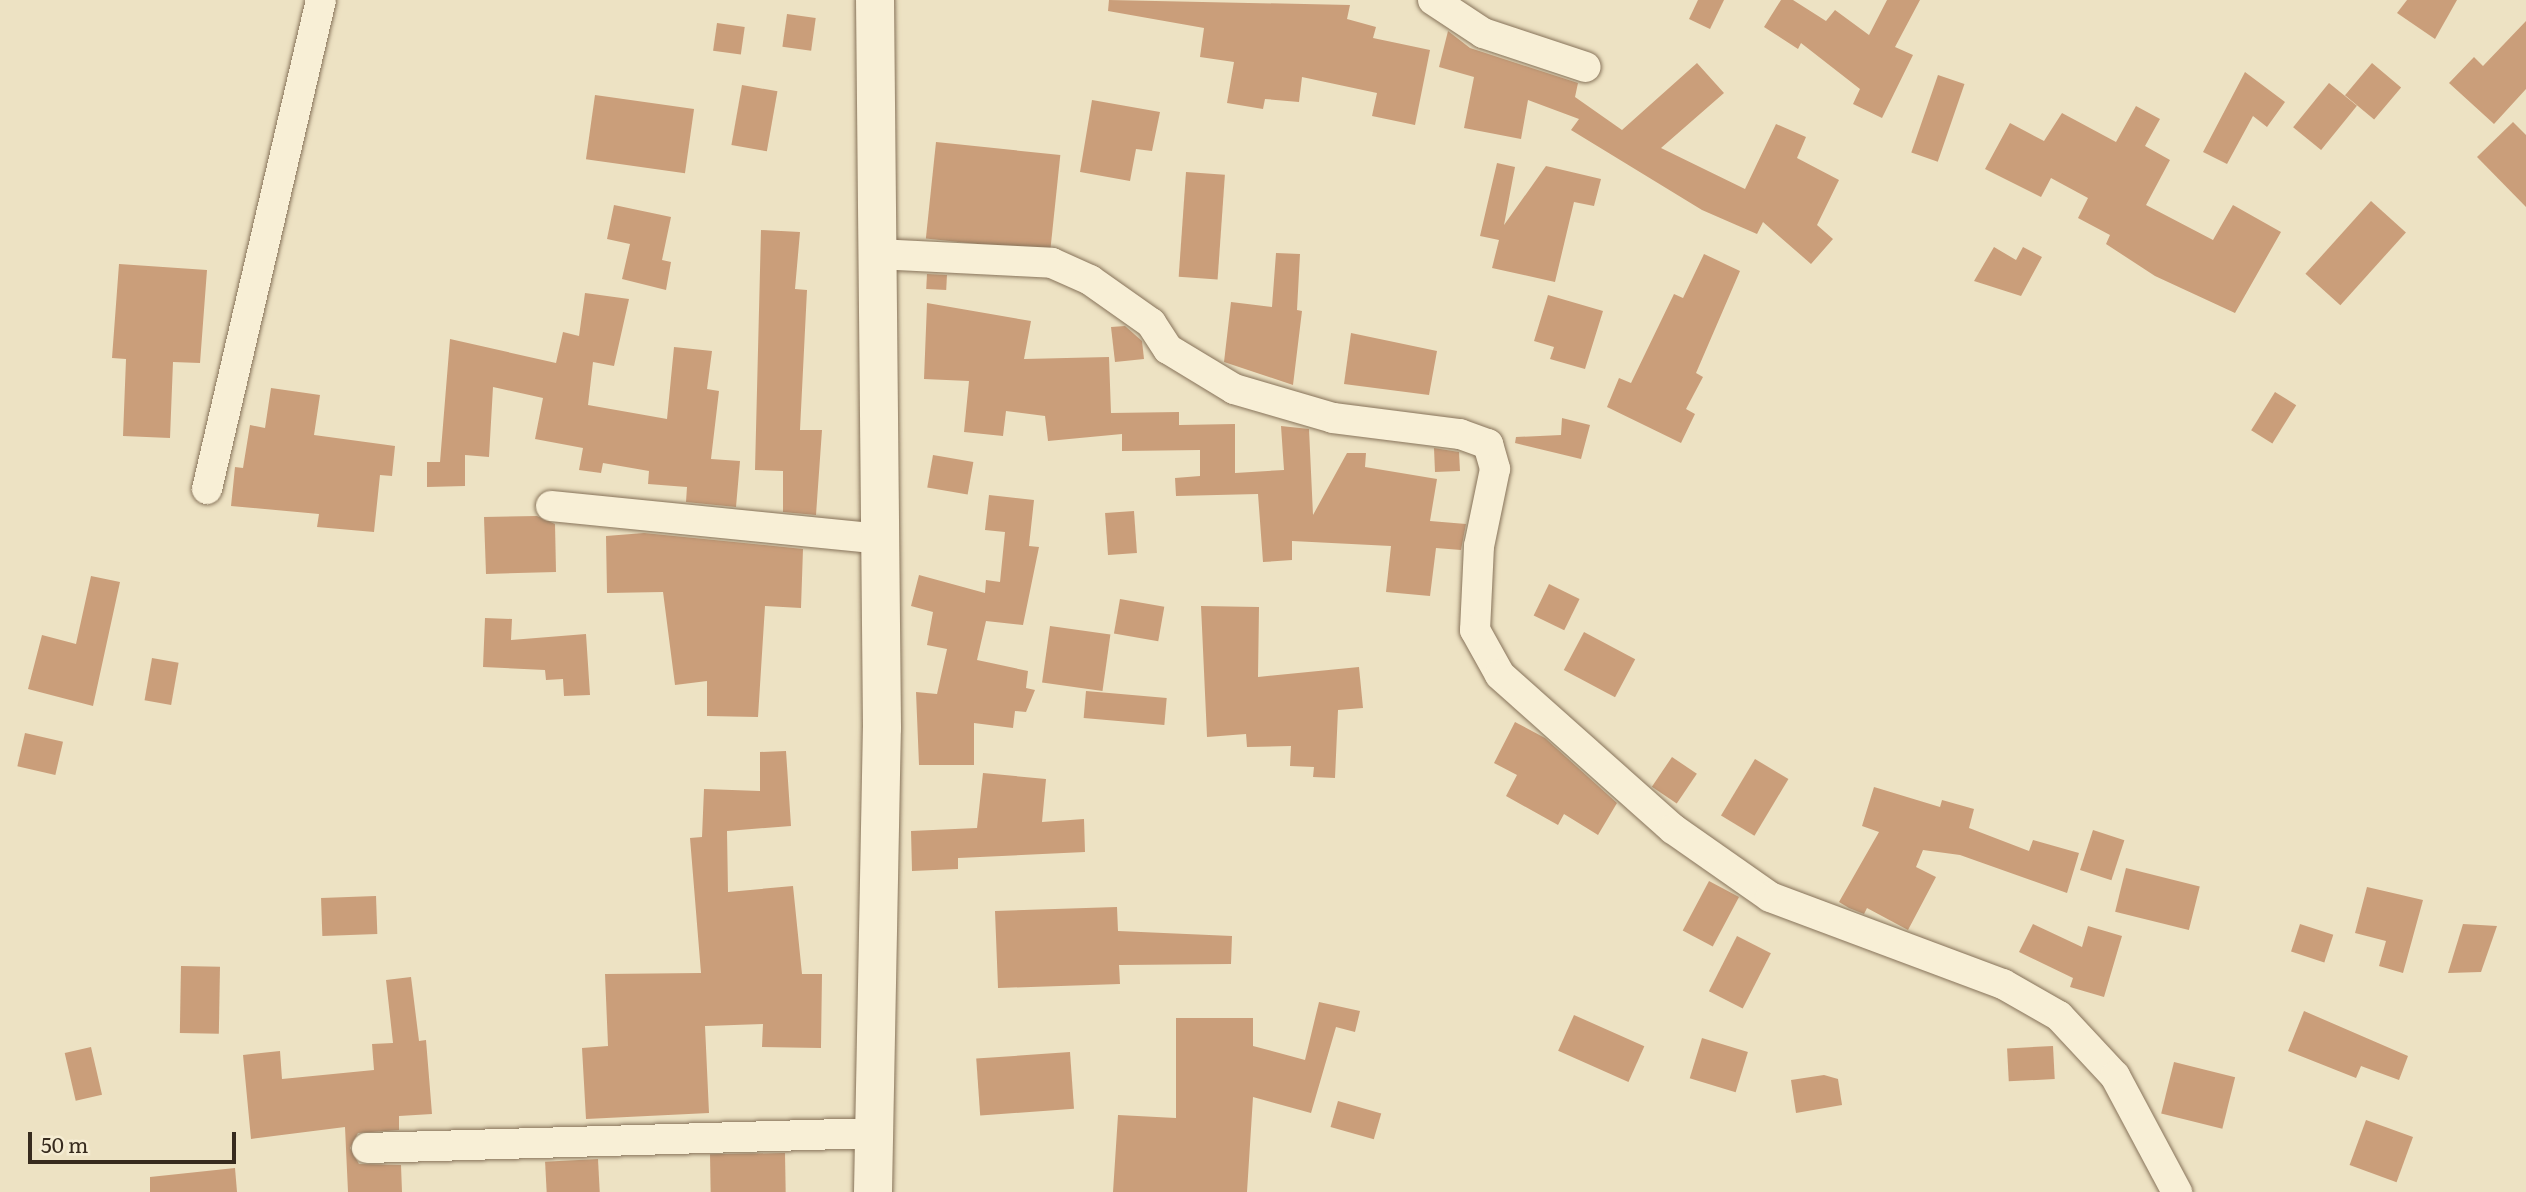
<!DOCTYPE html>
<html>
<head>
<meta charset="utf-8">
<style>
  body { margin:0 }
  #map { position:relative; width:2526px; height:1192px; overflow:hidden; background:#ede2c3; font-family:Literata,serif }
  div>[style] { position:absolute }
  .building>* { inset:0; background:#ca9e7a; transform-origin:0 0 }
  .roads { filter:drop-shadow(0 0 2px #87735a) drop-shadow(0 0 2px #87735a) }
  .minor>* { height:30px; margin:-15px; padding:0 15px; transform-origin:15px; border-radius:15px; background:#f8efd6 }
  .secondary>* { height:38px; margin:-19px; padding:0 19px; transform-origin:19px; border-radius:19px; background:#f8efd6 }
  span { translate:-50% -50%; white-space:nowrap; text-align:center; line-height:1.15; -webkit-text-stroke:5px #f5ecd2; paint-order:stroke }
  .scale { position:absolute; left:28px; top:1132px; width:208px; height:32px; box-sizing:border-box; border:4px solid #372b1e; border-top:0; padding-left:9px; font-size:21px; line-height:24px; white-space:nowrap; color:#372b1e; -webkit-text-stroke:5px #f5ecd2; paint-order:stroke }
</style>
</head>
<body>
<div id="map">
  <div class="building">
    <i style="clip-path:polygon(1109px 0,1350px 5px,1347px 19px,1376px 27px,1373px 38px,1430px 50px,1415px 125px,1372px 116px,1377px 93px,1302px 77px,1299px 102px,1265px 99px,1263px 109px,1227px 103px,1234px 62px,1200px 57px,1204px 28px,1108px 11px)"></i>
    <i style="clip-path:polygon(1698px 0,1724px 0,1710px 29px,1689px 19px)"></i>
    <i style="clip-path:polygon(1781px 0,1793px 0,1826px 21px,1835px 10px,1869px 35px,1887px 0,1920px 0,1895px 47px,1913px 55px,1882px 118px,1853px 104px,1860px 89px,1801px 43px,1798px 49px,1764px 27px)"></i>
    <i style="clip-path:polygon(2407px 0,2457px 0,2435px 39px,2397px 13px)"></i>
    <i style="left:787px;top:14px;width:29px;height:33px;rotate:8deg"></i>
    <i style="clip-path:polygon(2526px 21px,2526px 89px,2494px 124px,2449px 83px,2474px 57px,2483px 66px)"></i>
    <i style="left:717px;top:23px;width:28px;height:28px;rotate:8deg"></i>
    <i style="clip-path:polygon(1448px 31px,1470px 48px,1578px 83px,1575px 97px,1622px 130px,1697px 63px,1724px 93px,1661px 148px,1745px 189px,1776px 124px,1806px 137px,1797px 158px,1839px 180px,1817px 225px,1833px 239px,1811px 264px,1763px 222px,1757px 234px,1702px 210px,1571px 130px,1579px 119px,1528px 100px,1521px 139px,1464px 128px,1474px 77px,1439px 67px)"></i>
    <i style="left:2372px;top:63px;width:38px;height:42px;rotate:40deg"></i>
    <i style="clip-path:polygon(2245px 72px,2285px 102px,2267px 127px,2253px 116px,2227px 164px,2203px 152px)"></i>
    <i style="left:1938px;top:75px;width:28px;height:82px;rotate:19deg"></i>
    <i style="left:2329px;top:83px;width:36px;height:57px;rotate:39deg"></i>
    <i style="left:742px;top:85px;width:36px;height:61px;rotate:10deg"></i>
    <i style="left:595px;top:95px;width:100px;height:65px;rotate:8deg"></i>
    <i style="clip-path:polygon(1092px 100px,1160px 112px,1152px 151px,1136px 149px,1130px 181px,1080px 172px)"></i>
    <i style="clip-path:polygon(2136px 106px,2160px 119px,2145px 146px,2170px 160px,2146px 205px,2213px 240px,2233px 205px,2281px 232px,2235px 313px,2155px 276px,2106px 244px,2110px 235px,2078px 218px,2088px 198px,2051px 178px,2041px 197px,1985px 169px,2010px 123px,2044px 141px,2062px 113px,2116px 142px)"></i>
    <i style="clip-path:polygon(2513px 122px,2526px 135px,2526px 207px,2477px 157px)"></i>
    <i style="left:936px;top:142px;width:125px;height:97px;rotate:6deg"></i>
    <i style="clip-path:polygon(1497px 163px,1515px 167px,1504px 225px,1546px 166px,1601px 179px,1594px 206px,1574px 202px,1555px 282px,1492px 268px,1499px 240px,1480px 236px)"></i>
    <i style="left:1186px;top:172px;width:39px;height:105px;rotate:4deg"></i>
    <i style="left:2371px;top:201px;width:47px;height:98px;rotate:42deg"></i>
    <i style="clip-path:polygon(614px 205px,671px 217px,662px 260px,671px 262px,666px 290px,622px 279px,630px 244px,607px 239px)"></i>
    <i style="clip-path:polygon(761px 230px,800px 232px,795px 289px,807px 290px,800px 430px,822px 430px,816px 515px,783px 512px,783px 471px,755px 470px)"></i>
    <i style="clip-path:polygon(1994px 247px,2016px 260px,2023px 247px,2042px 257px,2021px 296px,1974px 281px)"></i>
    <i style="clip-path:polygon(1276px 253px,1300px 254px,1297px 310px,1302px 311px,1293px 385px,1224px 362px,1231px 302px,1272px 307px)"></i>
    <i style="clip-path:polygon(1704px 254px,1740px 271px,1696px 373px,1703px 377px,1686px 409px,1695px 414px,1681px 443px,1607px 407px,1619px 378px,1631px 383px,1674px 294px,1683px 298px)"></i>
    <i style="clip-path:polygon(119px 264px,207px 270px,200px 363px,173px 362px,170px 438px,123px 436px,126px 359px,112px 358px)"></i>
    <i style="left:927px;top:274px;width:20px;height:15px;rotate:3deg"></i>
    <i style="clip-path:polygon(585px 293px,629px 299px,614px 366px,593px 362px,588px 405px,667px 419px,674px 347px,712px 351px,707px 389px,719px 391px,711px 459px,740px 461px,736px 507px,686px 502px,687px 487px,648px 484px,649px 471px,603px 463px,601px 473px,579px 470px,583px 448px,535px 439px,543px 398px,493px 387px,489px 457px,465px 455px,465px 486px,427px 487px,427px 462px,440px 462px,450px 339px,556px 363px,563px 332px,579px 336px)"></i>
    <i style="clip-path:polygon(1548px 295px,1603px 311px,1585px 369px,1550px 359px,1554px 347px,1534px 341px)"></i>
    <i style="clip-path:polygon(927px 303px,1031px 321px,1024px 359px,1109px 357px,1111px 413px,1179px 412px,1179px 425px,1235px 424px,1235px 473px,1284px 470px,1281px 426px,1309px 429px,1313px 515px,1347px 453px,1366px 453px,1365px 467px,1437px 479px,1430px 521px,1466px 524px,1461px 550px,1436px 548px,1430px 596px,1386px 592px,1391px 546px,1292px 541px,1292px 560px,1263px 562px,1258px 494px,1176px 496px,1175px 478px,1200px 476px,1200px 450px,1122px 451px,1122px 434px,1048px 441px,1045px 416px,1006px 411px,1003px 436px,964px 432px,969px 381px,924px 379px)"></i>
    <i style="clip-path:polygon(1125px 326px,1142px 341px,1144px 359px,1115px 362px,1111px 327px)"></i>
    <i style="clip-path:polygon(1351px 333px,1437px 351px,1429px 395px,1344px 384px)"></i>
    <i style="clip-path:polygon(271px 388px,320px 395px,314px 435px,395px 446px,392px 476px,380px 475px,374px 532px,317px 527px,319px 514px,231px 506px,235px 467px,243px 468px,250px 425px,265px 428px)"></i>
    <i style="left:2275px;top:392px;width:25px;height:45px;rotate:32deg"></i>
    <i style="clip-path:polygon(1562px 418px,1590px 425px,1581px 459px,1515px 443px,1516px 437px,1561px 435px)"></i>
    <i style="clip-path:polygon(1434px 448px,1459px 452px,1460px 471px,1435px 472px)"></i>
    <i style="left:933px;top:455px;width:41px;height:33px;rotate:10deg"></i>
    <i style="clip-path:polygon(989px 495px,1034px 500px,1029px 546px,1039px 547px,1023px 625px,986px 621px,977px 660px,1028px 671px,1026px 688px,1035px 690px,1026px 712px,1015px 711px,1013px 728px,974px 723px,974px 765px,919px 765px,916px 692px,937px 694px,947px 649px,927px 645px,933px 612px,911px 606px,919px 575px,985px 593px,986px 580px,1000px 582px,1005px 532px,985px 530px)"></i>
    <i style="left:1134px;top:511px;width:42px;height:29px;rotate:86deg"></i>
    <i style="clip-path:polygon(537px 516px,555px 524px,556px 572px,486px 574px,484px 517px)"></i>
    <i style="clip-path:polygon(644px 533px,803px 549px,801px 608px,765px 606px,758px 717px,707px 716px,707px 681px,675px 685px,663px 592px,607px 593px,606px 536px)"></i>
    <i style="clip-path:polygon(91px 576px,120px 582px,93px 706px,28px 689px,42px 635px,76px 644px)"></i>
    <i style="left:1549px;top:584px;width:34px;height:35px;rotate:26deg"></i>
    <i style="left:1120px;top:599px;width:45px;height:35px;rotate:10deg"></i>
    <i style="clip-path:polygon(1201px 606px,1259px 607px,1258px 677px,1359px 667px,1363px 708px,1338px 710px,1335px 778px,1313px 777px,1314px 767px,1290px 766px,1291px 746px,1247px 747px,1246px 734px,1207px 737px)"></i>
    <i style="clip-path:polygon(485px 618px,512px 619px,511px 640px,586px 634px,590px 695px,564px 696px,563px 679px,546px 680px,545px 670px,483px 667px)"></i>
    <i style="left:1050px;top:626px;width:61px;height:57px;rotate:8deg"></i>
    <i style="left:1584px;top:632px;width:58px;height:43px;rotate:28deg"></i>
    <i style="left:152px;top:658px;width:27px;height:43px;rotate:10deg"></i>
    <i style="left:1086px;top:691px;width:81px;height:27px;rotate:5deg"></i>
    <i style="clip-path:polygon(1515px 722px,1545px 738px,1617px 803px,1598px 835px,1564px 814px,1558px 825px,1506px 796px,1517px 775px,1494px 763px)"></i>
    <i style="left:25px;top:733px;width:39px;height:34px;rotate:13deg"></i>
    <i style="clip-path:polygon(786px 751px,791px 826px,727px 831px,728px 892px,793px 886px,802px 974px,822px 974px,821px 1048px,762px 1047px,763px 1024px,705px 1026px,709px 1113px,586px 1119px,582px 1048px,608px 1046px,605px 974px,701px 973px,690px 838px,702px 837px,704px 789px,760px 791px,760px 752px)"></i>
    <i style="left:1672px;top:757px;width:30px;height:36px;rotate:34deg"></i>
    <i style="left:1755px;top:759px;width:39px;height:66px;rotate:31deg"></i>
    <i style="clip-path:polygon(983px 773px,1046px 779px,1042px 822px,1084px 819px,1085px 852px,958px 858px,958px 869px,912px 871px,911px 831px,977px 828px)"></i>
    <i style="clip-path:polygon(1874px 787px,1940px 807px,1942px 800px,1974px 809px,1969px 828px,2029px 851px,2033px 840px,2079px 853px,2067px 893px,1960px 855px,1923px 850px,1916px 867px,1936px 877px,1908px 930px,1867px 908px,1864px 914px,1849px 908px,1839px 902px,1879px 832px,1862px 826px)"></i>
    <i style="left:2093px;top:830px;width:33px;height:42px;rotate:18deg"></i>
    <i style="left:2126px;top:868px;width:76px;height:45px;rotate:14deg"></i>
    <i style="left:1709px;top:881px;width:34px;height:56px;rotate:28deg"></i>
    <i style="clip-path:polygon(2367px 887px,2423px 900px,2403px 973px,2379px 966px,2386px 941px,2355px 933px)"></i>
    <i style="left:376px;top:896px;width:38px;height:55px;rotate:88deg"></i>
    <i style="clip-path:polygon(1117px 907px,1118px 931px,1232px 936px,1231px 964px,1119px 965px,1120px 984px,998px 988px,995px 911px)"></i>
    <i style="clip-path:polygon(2033px 924px,2082px 947px,2088px 926px,2122px 936px,2104px 997px,2070px 987px,2073px 978px,2019px 952px)"></i>
    <i style="left:2300px;top:924px;width:35px;height:29px;rotate:18deg"></i>
    <i style="clip-path:polygon(2463px 924px,2497px 926px,2481px 972px,2448px 973px)"></i>
    <i style="left:1737px;top:936px;width:38px;height:62px;rotate:27deg"></i>
    <i style="left:181px;top:966px;width:39px;height:67px;rotate:1deg"></i>
    <i style="clip-path:polygon(411px 977px,419px 1041px,426px 1040px,432px 1114px,399px 1116px,399px 1130px,358px 1133px,350px 1148px,359px 1164px,401px 1165px,402px 1192px,348px 1192px,345px 1127px,251px 1139px,243px 1055px,280px 1051px,282px 1079px,374px 1070px,372px 1044px,393px 1043px,386px 980px)"></i>
    <i style="clip-path:polygon(1319px 1002px,1360px 1011px,1355px 1032px,1336px 1027px,1311px 1113px,1253px 1097px,1247px 1192px,1113px 1192px,1118px 1115px,1176px 1118px,1176px 1018px,1253px 1018px,1253px 1046px,1305px 1060px)"></i>
    <i style="clip-path:polygon(2304px 1011px,2408px 1056px,2399px 1080px,2361px 1066px,2356px 1078px,2288px 1051px)"></i>
    <i style="left:1574px;top:1015px;width:77px;height:39px;rotate:24deg"></i>
    <i style="left:1702px;top:1038px;width:48px;height:42px;rotate:17deg"></i>
    <i style="left:2053px;top:1046px;width:33px;height:46px;rotate:87deg"></i>
    <i style="left:91px;top:1047px;width:49px;height:27px;rotate:77deg"></i>
    <i style="left:1070px;top:1052px;width:57px;height:94px;rotate:86deg"></i>
    <i style="left:2174px;top:1062px;width:63px;height:53px;rotate:14deg"></i>
    <i style="clip-path:polygon(1824px 1075px,1838px 1079px,1842px 1105px,1796px 1113px,1791px 1080px)"></i>
    <i style="left:1338px;top:1101px;width:45px;height:27px;rotate:16deg"></i>
    <i style="left:2366px;top:1120px;width:50px;height:48px;rotate:20deg"></i>
    <i style="left:785px;top:1153px;width:39px;height:75px;rotate:89deg"></i>
    <i style="left:598px;top:1159px;width:33px;height:53px;rotate:87deg"></i>
    <i style="clip-path:polygon(235px 1168px,237px 1192px,150px 1192px,150px 1177px)"></i>
  </div>
  <div class="roads">
    <div class="minor">
      <i style="left:1433px;top:0;width:60px;rotate:33.4deg"></i>
      <i style="left:1483px;top:33px;width:108px;rotate:18.3deg"></i>
      <i style="left:877px;top:254px;width:175px;rotate:2.9deg"></i>
      <i style="left:1052px;top:263px;width:42px;rotate:24.1deg"></i>
      <i style="left:1090px;top:280px;width:75px;rotate:35.2deg"></i>
      <i style="left:1151px;top:323px;width:31px;rotate:57deg"></i>
      <i style="left:1168px;top:349px;width:77px;rotate:31.2deg"></i>
      <i style="left:1234px;top:389px;width:103px;rotate:16.3deg"></i>
      <i style="left:1333px;top:418px;width:128px;rotate:7.2deg"></i>
      <i style="left:1460px;top:434px;width:30px;rotate:20deg"></i>
      <i style="left:1488px;top:444px;width:26px;rotate:74deg"></i>
      <i style="left:1495px;top:469px;width:79px;rotate:101.7deg"></i>
      <i style="left:1479px;top:546px;width:84px;rotate:92.7deg"></i>
      <i style="left:1475px;top:630px;width:51px;rotate:60.9deg"></i>
      <i style="left:1500px;top:675px;width:232px;rotate:41.7deg"></i>
      <i style="left:1673px;top:829px;width:118px;rotate:35deg"></i>
      <i style="left:1770px;top:897px;width:249px;rotate:20.5deg"></i>
      <i style="left:2003px;top:984px;width:64px;rotate:29.7deg"></i>
      <i style="left:2059px;top:1016px;width:82px;rotate:47deg"></i>
      <i style="left:2115px;top:1076px;width:132px;rotate:61.9deg"></i>
      <i style="left:207px;top:489px;width:502px;rotate:-76.88deg"></i>
      <i style="left:551px;top:506px;width:331px;rotate:5.7deg"></i>
      <i style="left:367px;top:1148px;width:509px;rotate:-1.69deg"></i>
    </div>
    <div class="secondary">
      <i style="left:873px;top:1192px;width:464px;rotate:-88.9deg"></i>
      <i style="left:882px;top:728px;width:728px;rotate:-90.55deg"></i>
    </div>
  </div>
  <div class="scale">50 m</div>
</div>
</body>
</html>
